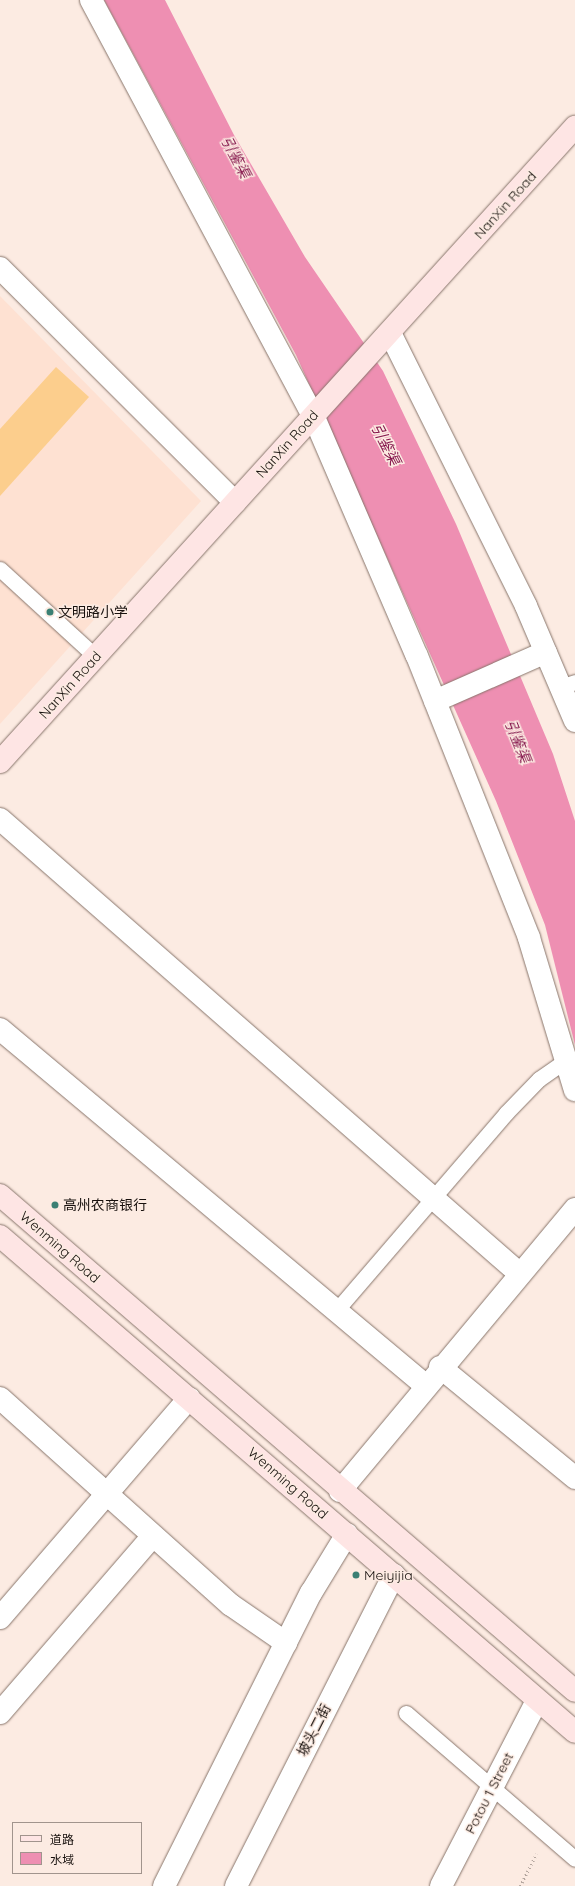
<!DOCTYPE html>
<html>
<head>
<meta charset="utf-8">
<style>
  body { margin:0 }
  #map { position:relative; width:575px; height:1886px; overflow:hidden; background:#fcebe2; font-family:Quicksand,"Noto Sans SC",sans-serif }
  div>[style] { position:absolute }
  .built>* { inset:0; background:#fee1d2 }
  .water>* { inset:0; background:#ee8fb2 }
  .building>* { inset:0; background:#fcce8d }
  .path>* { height:2.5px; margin-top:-1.25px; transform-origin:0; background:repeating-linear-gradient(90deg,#b4a69f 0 1px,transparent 0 4px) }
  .roads { filter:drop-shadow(0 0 1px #88756b) drop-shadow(0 0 1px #88756b) }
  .lane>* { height:15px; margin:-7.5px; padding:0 7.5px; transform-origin:7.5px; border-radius:7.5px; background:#fff }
  .street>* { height:22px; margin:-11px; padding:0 11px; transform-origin:11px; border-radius:11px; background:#fff }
  .secondary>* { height:22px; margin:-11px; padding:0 11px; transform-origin:11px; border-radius:11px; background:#fee5e4 }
  .dots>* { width:11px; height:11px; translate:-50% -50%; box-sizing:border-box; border:2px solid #fcebe2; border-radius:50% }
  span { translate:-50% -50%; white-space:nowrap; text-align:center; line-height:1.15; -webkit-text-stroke:3px #fcebe2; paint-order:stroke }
  .street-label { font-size:14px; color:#18110e }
  .poi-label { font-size:14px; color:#18110e }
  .left { translate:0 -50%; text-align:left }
  .water-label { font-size:15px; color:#86174d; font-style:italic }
  .legend { position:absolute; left:12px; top:1822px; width:130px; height:52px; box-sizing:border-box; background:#fcebe2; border:1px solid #a1948d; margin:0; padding:5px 7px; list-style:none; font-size:12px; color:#18110e }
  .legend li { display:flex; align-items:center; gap:8px; height:20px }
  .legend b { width:20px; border:1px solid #a1948d }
</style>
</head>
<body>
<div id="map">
  <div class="built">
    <i style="clip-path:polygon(0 296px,201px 501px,0 724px)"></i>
  </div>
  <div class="water">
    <i style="clip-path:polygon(104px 0,165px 0,234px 135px,305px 257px,383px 371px,456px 524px,553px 754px,575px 821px,575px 1045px,545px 925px,496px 801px,296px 355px)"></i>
  </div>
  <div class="building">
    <i style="clip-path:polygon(56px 367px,89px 397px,0 496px,0 429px)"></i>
  </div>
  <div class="path">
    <i style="left:520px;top:1886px;width:36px;rotate:-63deg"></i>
  </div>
  <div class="roads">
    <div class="lane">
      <i style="left:0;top:569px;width:130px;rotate:42.5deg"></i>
      <i style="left:560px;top:687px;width:16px;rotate:-18deg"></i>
      <i style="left:335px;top:1312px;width:262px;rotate:-49.3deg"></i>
      <i style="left:506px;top:1113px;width:47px;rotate:-45.9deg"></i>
      <i style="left:539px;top:1079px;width:33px;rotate:-35deg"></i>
      <i style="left:406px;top:1713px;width:223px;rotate:40.8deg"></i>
    </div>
    <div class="street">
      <i style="left:91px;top:0;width:471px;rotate:61.9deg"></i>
      <i style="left:313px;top:415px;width:262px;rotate:66.7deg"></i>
      <i style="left:417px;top:656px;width:303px;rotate:68.3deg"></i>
      <i style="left:529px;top:938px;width:159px;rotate:73.2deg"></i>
      <i style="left:0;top:268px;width:332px;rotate:44.9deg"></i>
      <i style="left:390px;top:333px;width:305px;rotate:63.5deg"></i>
      <i style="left:526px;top:606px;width:125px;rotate:66.9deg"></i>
      <i style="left:435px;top:701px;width:121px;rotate:-23.8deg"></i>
      <i style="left:0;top:819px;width:691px;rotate:41.19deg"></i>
      <i style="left:0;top:1029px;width:554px;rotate:39.95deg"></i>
      <i style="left:440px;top:1367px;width:175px;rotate:39.4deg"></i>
      <i style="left:0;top:1398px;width:310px;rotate:41.9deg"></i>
      <i style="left:231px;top:1605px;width:67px;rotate:34.6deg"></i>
      <i style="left:340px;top:1491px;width:367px;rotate:-50.2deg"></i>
      <i style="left:0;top:1618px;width:290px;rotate:-49.3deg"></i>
      <i style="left:0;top:1713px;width:234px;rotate:-49.2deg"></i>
      <i style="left:164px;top:1886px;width:328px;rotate:-63.4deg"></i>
      <i style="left:311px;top:1593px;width:69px;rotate:-58.6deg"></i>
      <i style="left:236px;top:1886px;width:349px;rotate:-63.1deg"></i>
      <i style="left:441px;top:1886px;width:208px;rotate:-62.6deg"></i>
    </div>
    <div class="secondary">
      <i style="left:0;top:762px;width:857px;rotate:-47.84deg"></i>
      <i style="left:0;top:1195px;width:759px;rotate:40.78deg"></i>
      <i style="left:0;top:1236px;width:759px;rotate:40.78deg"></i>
    </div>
  </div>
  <div class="dots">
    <i style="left:50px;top:612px;background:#3b8074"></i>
    <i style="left:55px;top:1205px;background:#3b8074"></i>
    <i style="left:356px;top:1575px;background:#3b8074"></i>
  </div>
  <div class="street-label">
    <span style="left:505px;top:205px;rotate:-48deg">NanXin Road</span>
    <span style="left:287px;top:444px;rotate:-48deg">NanXin Road</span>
    <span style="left:70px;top:685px;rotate:-48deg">NanXin Road</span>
    <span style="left:60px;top:1247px;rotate:41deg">Wenming Road</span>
    <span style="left:288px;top:1483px;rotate:41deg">Wenming Road</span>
    <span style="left:314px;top:1730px;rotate:-63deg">坡头二街</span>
    <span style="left:489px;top:1793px;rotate:-63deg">Potou 1 Street</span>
  </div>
  <div class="poi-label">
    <span class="left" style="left:58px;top:612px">文明路小学</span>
    <span class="left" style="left:63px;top:1205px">高州农商银行</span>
    <span class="left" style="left:364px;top:1575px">Meiyijia</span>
  </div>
  <div class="water-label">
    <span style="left:236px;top:157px;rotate:62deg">引鉴渠</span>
    <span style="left:386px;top:444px;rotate:63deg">引鉴渠</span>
    <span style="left:518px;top:741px;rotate:68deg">引鉴渠</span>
  </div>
  <ul class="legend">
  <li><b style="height:5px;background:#fee5e4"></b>道路</li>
  <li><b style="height:11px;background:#ee8fb2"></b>水域</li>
  </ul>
</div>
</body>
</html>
